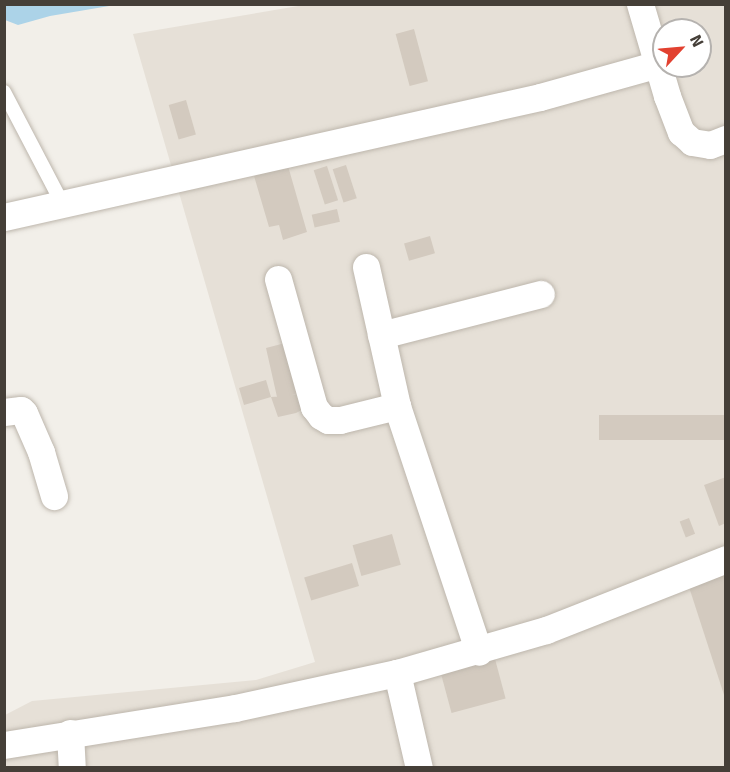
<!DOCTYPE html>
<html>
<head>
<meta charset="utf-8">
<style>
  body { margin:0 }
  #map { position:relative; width:730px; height:772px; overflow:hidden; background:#f2efe9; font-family:Signika,sans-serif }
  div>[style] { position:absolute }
  .residential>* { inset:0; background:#e6e0d7 }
  .water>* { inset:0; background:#acd3e8 }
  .building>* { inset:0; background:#d3cabf; transform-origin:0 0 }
  .roads { filter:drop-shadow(0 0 2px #bdb6ac) drop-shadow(0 0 2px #bdb6ac) }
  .lane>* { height:14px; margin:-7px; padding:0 7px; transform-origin:7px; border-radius:7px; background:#fff }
  .street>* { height:27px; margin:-13.5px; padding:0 13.5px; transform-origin:13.5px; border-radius:13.5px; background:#fff }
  span { translate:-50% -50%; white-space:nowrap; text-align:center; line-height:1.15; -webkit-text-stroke:4.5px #fff; paint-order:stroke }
  .frame { position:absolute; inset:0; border:6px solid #453f38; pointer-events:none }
  .north { position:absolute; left:652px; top:18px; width:60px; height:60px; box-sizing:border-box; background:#fff; border:2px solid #b5b2af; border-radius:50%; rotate:64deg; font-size:16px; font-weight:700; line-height:24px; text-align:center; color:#453f38 }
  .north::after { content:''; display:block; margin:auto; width:21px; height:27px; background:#e24130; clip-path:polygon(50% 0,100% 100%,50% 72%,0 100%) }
</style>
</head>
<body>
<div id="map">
  <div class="residential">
    <i style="clip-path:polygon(evenodd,304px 5px,725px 5px,725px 767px,5px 768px,5px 715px,32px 701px,256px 680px,315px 662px,133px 34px,304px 5px,664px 30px,700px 30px,700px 66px,664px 66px,664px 30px)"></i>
  </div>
  <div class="water">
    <i style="clip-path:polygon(4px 5px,5px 4px,115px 5px,50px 16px,18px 25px,5px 20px)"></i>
  </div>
  <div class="building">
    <i style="left:414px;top:29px;width:54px;height:19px;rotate:75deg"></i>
    <i style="left:186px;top:100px;width:36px;height:18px;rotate:74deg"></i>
    <i style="left:346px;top:165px;width:35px;height:14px;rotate:72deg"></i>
    <i style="clip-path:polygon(288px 166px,307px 232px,283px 240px,279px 225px,269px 227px,254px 176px)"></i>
    <i style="left:327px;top:166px;width:36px;height:14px;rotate:72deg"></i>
    <i style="left:337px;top:209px;width:13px;height:26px;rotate:77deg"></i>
    <i style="left:430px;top:236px;width:18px;height:27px;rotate:74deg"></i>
    <i style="clip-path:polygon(293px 341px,298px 393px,292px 395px,308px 392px,309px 406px,296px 413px,278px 417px,271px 397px,244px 405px,239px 388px,266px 380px,271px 397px,288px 396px,277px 397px,266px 348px)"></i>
    <i style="left:726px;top:415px;width:25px;height:127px;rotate:90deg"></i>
    <i style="clip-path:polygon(726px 477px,726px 523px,719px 526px,704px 485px)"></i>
    <i style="left:689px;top:518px;width:17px;height:10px;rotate:69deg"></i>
    <i style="left:392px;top:534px;width:32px;height:41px;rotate:74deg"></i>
    <i style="left:352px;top:563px;width:24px;height:50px;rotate:73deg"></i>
    <i style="clip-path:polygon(726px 572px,726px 698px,725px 698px,688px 584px)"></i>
    <i style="left:495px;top:659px;width:41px;height:56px;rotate:75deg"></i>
  </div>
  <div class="roads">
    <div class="lane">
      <i style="left:4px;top:92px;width:127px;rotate:62.4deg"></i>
    </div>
    <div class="street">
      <i style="left:640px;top:4px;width:96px;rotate:73.6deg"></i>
      <i style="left:667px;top:96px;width:39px;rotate:69deg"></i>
      <i style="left:681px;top:132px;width:15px;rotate:42deg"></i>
      <i style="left:692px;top:142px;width:18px;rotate:9deg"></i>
      <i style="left:710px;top:145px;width:17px;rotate:-21deg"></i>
      <i style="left:4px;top:217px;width:549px;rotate:-12.62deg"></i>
      <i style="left:540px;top:97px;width:123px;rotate:-15.6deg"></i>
      <i style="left:366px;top:267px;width:142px;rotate:77.4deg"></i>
      <i style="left:278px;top:279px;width:133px;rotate:74.3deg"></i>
      <i style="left:314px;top:407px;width:11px;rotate:52deg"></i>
      <i style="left:321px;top:416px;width:8px;rotate:30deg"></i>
      <i style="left:328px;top:420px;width:12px"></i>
      <i style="left:340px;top:420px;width:59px;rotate:-13.8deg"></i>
      <i style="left:397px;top:406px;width:259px;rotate:71.6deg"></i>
      <i style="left:381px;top:335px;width:165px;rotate:-14.4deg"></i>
      <i style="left:4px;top:412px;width:17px;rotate:-7deg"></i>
      <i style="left:21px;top:410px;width:4px;rotate:45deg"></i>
      <i style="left:24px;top:413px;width:43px;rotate:66.4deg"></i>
      <i style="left:41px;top:452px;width:46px;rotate:73.5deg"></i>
      <i style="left:397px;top:673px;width:98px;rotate:77deg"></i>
      <i style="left:70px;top:733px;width:35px;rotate:87deg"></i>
      <i style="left:4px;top:745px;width:234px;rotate:-9.1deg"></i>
      <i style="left:235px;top:708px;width:166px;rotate:-12.2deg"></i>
      <i style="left:397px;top:673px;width:155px;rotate:-16.1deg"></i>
      <i style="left:546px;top:630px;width:193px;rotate:-21.5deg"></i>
    </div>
  </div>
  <div class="frame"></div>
  <div class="north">N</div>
</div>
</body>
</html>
